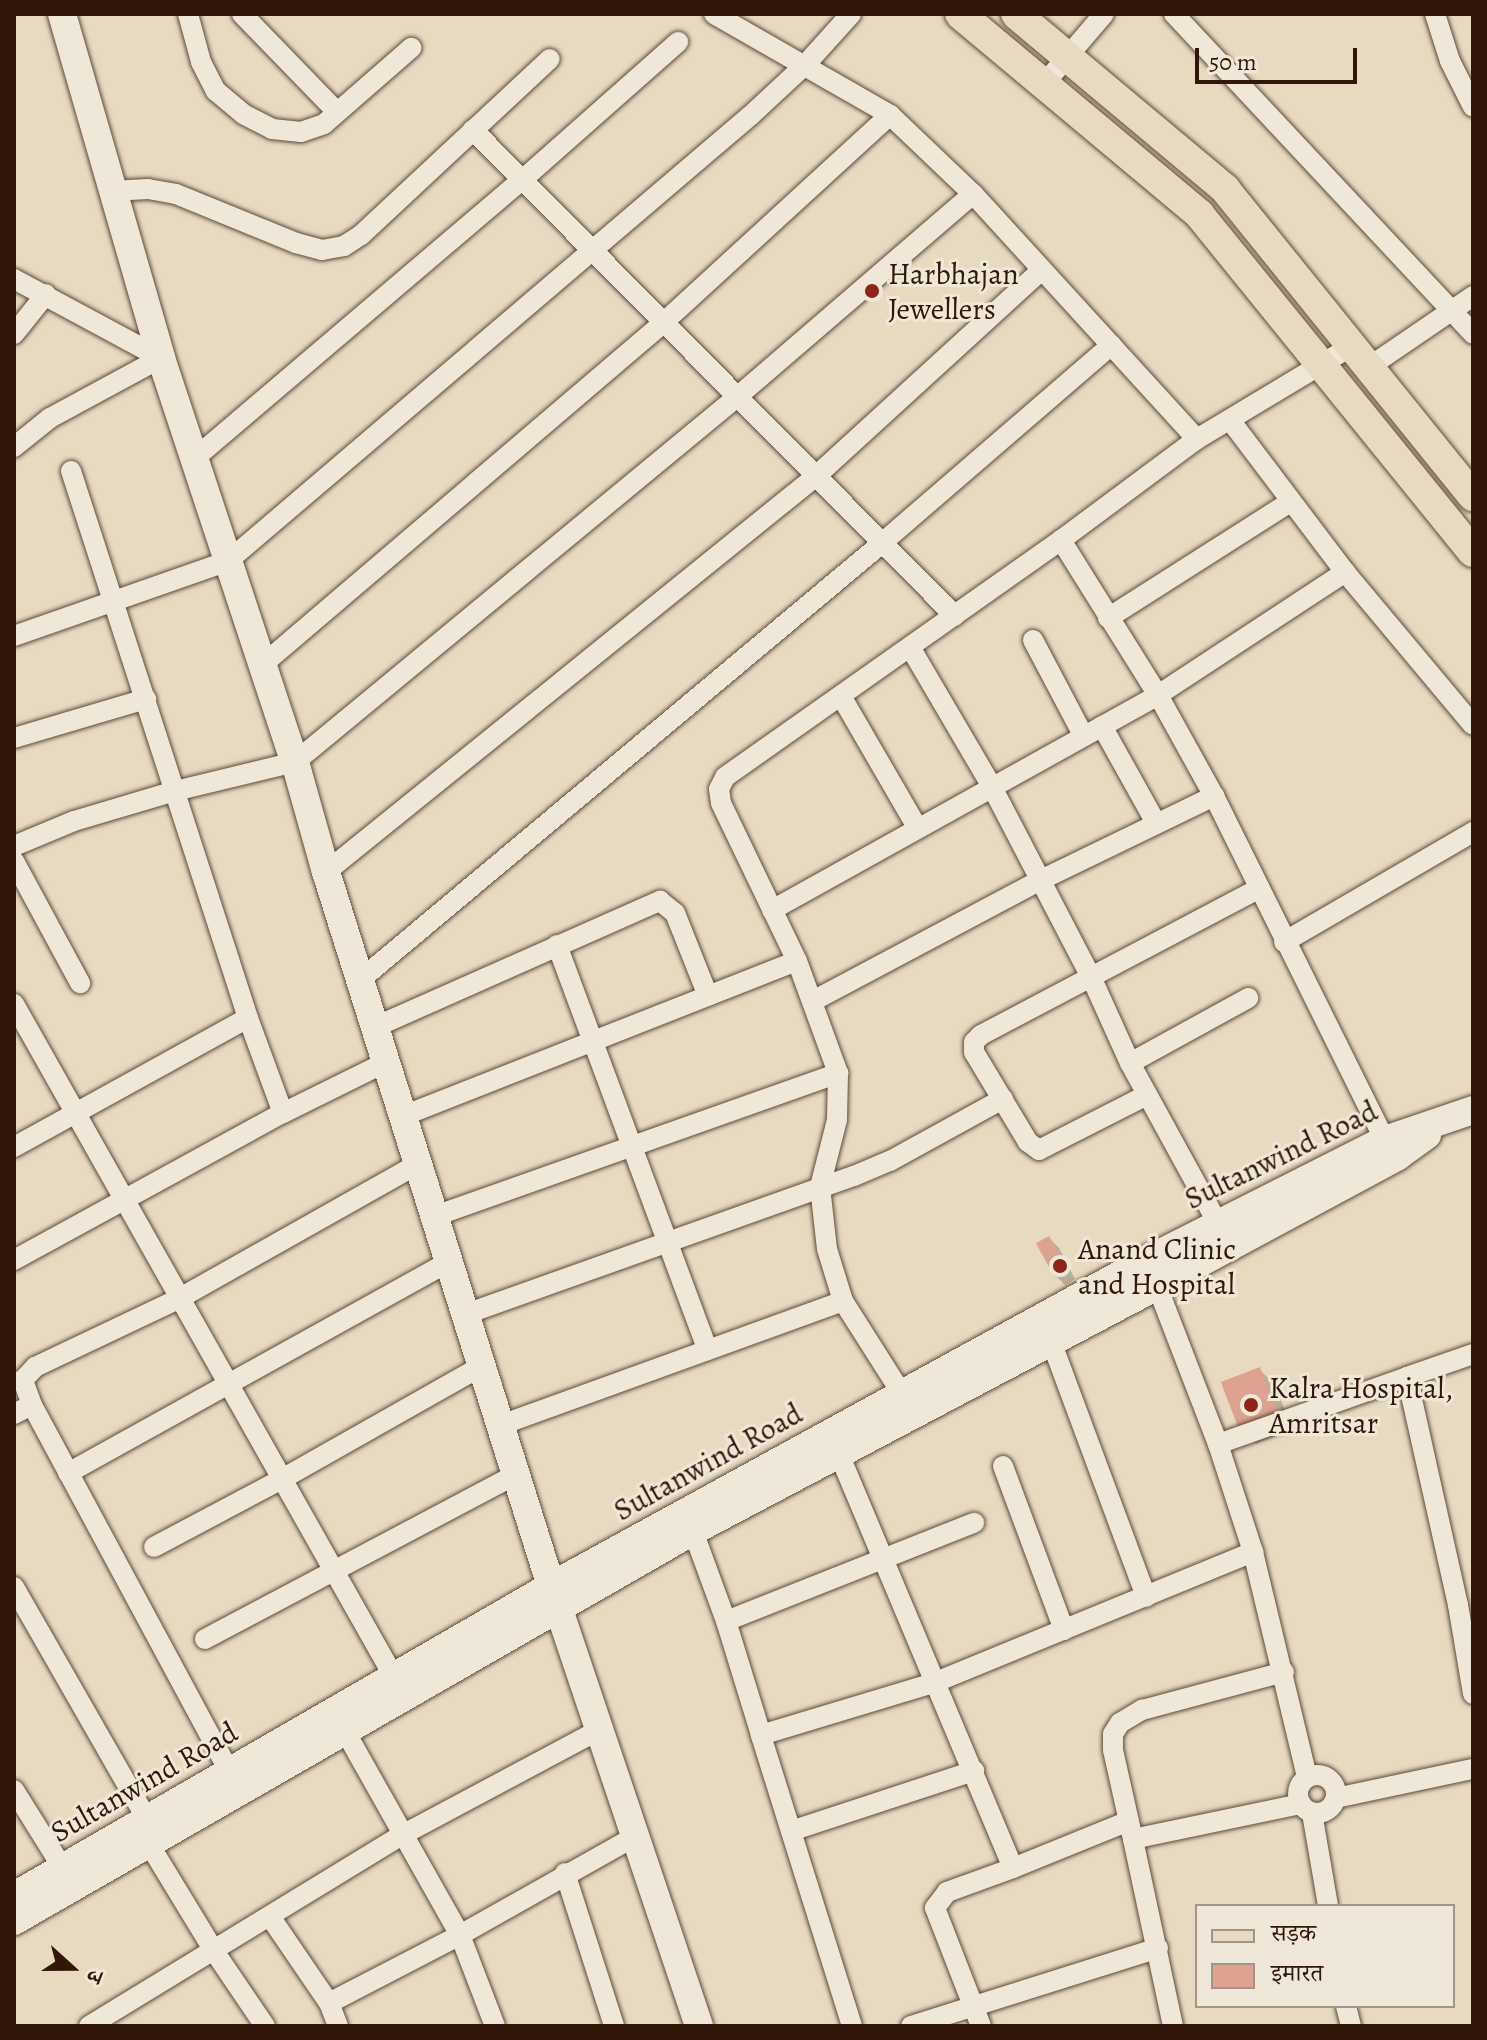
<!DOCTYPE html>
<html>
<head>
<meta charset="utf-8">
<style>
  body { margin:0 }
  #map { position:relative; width:1487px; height:2040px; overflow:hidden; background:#e7dac1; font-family:Alegreya,"Noto Serif Devanagari",serif }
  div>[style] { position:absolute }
  .shadow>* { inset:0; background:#0003 }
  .building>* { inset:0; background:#dda290; transform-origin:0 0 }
  .roads { filter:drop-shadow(0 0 2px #5e4838) drop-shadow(0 0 2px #5e4838) }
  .street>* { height:20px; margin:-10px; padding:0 10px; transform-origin:10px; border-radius:10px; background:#efe7d7 }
  .street>.ring { margin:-10px; padding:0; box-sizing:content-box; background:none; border:20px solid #efe7d7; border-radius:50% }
  .secondary>* { height:28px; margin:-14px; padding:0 14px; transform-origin:14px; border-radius:14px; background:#efe7d7 }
  .primary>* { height:30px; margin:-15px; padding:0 15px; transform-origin:15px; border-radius:15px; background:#e7dac1 }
  .dots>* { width:22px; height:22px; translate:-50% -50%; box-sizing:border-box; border:4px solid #efe7d7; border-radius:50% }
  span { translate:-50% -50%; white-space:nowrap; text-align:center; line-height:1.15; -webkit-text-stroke:6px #efe7d7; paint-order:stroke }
  .poi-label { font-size:30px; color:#30170a }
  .left { translate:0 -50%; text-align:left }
  .street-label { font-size:30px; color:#30170a }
  .frame { position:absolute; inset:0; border:16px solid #30170a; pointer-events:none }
  .legend { position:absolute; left:1195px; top:1904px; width:260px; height:104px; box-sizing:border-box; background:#efe7d7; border:2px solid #a39485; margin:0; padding:10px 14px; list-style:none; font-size:24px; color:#30170a }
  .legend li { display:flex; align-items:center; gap:16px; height:40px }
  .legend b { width:40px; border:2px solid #a39485 }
  .north { position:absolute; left:32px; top:1928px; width:80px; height:80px; -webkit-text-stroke:6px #efe7d7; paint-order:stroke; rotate:111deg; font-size:22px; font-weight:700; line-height:32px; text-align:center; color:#30170a }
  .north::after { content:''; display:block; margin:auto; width:28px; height:36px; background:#30170a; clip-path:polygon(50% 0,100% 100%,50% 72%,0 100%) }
  .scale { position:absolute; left:1195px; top:48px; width:162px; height:36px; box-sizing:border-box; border:4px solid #30170a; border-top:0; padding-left:10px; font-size:24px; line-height:28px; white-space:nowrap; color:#30170a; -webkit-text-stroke:6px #efe7d7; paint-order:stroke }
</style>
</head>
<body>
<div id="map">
  <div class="shadow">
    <i style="clip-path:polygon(1049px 1238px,1059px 1248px,1075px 1279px,1065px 1285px,1055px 1275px)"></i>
    <i style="clip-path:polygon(1259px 1369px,1275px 1385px,1292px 1429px,1256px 1444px,1241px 1428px)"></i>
  </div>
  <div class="building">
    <i style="left:1049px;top:1236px;width:38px;height:15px;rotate:61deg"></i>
    <i style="left:1260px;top:1367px;width:50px;height:42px;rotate:69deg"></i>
  </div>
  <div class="roads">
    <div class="street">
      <i style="left:188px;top:14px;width:50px;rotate:74.8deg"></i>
      <i style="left:201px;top:62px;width:33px;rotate:63deg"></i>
      <i style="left:216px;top:91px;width:35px;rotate:40deg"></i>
      <i style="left:243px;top:114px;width:33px;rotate:27deg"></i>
      <i style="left:272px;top:129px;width:29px;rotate:6deg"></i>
      <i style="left:301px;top:132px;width:24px;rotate:-19deg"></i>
      <i style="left:324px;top:124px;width:116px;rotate:-41.1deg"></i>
      <i style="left:242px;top:14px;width:136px;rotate:45.9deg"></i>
      <i style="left:714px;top:14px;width:203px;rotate:29.8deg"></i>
      <i style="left:890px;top:115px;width:115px;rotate:43.6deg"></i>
      <i style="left:973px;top:194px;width:332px;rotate:47.6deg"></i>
      <i style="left:1174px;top:14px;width:438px;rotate:46.9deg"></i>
      <i style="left:1435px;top:14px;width:49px;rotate:72.3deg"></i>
      <i style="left:1450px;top:61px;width:51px;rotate:63.4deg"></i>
      <i style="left:1044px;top:84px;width:92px;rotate:-49.4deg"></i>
      <i style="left:473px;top:130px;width:684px;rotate:45.24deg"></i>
      <i style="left:111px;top:191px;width:37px;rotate:-3deg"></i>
      <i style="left:148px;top:189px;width:28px;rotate:10deg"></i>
      <i style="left:176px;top:194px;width:130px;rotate:22.2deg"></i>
      <i style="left:296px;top:243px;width:27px;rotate:15deg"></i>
      <i style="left:322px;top:250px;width:22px;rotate:-10deg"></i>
      <i style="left:344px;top:246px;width:20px;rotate:-33deg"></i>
      <i style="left:361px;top:235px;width:258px;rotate:-43deg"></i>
      <i style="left:14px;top:279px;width:167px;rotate:28.3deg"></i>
      <i style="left:14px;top:334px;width:51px;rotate:-51.3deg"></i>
      <i style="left:1369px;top:367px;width:126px;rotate:-34.3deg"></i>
      <i style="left:1230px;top:420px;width:191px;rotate:52.9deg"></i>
      <i style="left:1345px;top:572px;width:199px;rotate:50.1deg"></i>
      <i style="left:14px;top:447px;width:46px;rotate:-38.9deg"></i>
      <i style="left:50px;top:418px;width:126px;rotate:-28.4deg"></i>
      <i style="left:195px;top:458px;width:428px;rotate:-40.4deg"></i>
      <i style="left:521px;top:181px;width:210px;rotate:-41.5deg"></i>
      <i style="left:71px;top:471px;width:575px;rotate:72.07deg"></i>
      <i style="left:248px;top:1018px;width:101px;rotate:69.8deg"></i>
      <i style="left:1061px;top:540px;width:183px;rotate:58deg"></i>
      <i style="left:1158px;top:695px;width:115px;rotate:61deg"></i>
      <i style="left:1214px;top:796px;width:384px;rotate:63.6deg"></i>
      <i style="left:1108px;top:618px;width:216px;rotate:-32.5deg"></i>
      <i style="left:14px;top:636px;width:227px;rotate:-19.3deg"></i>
      <i style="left:228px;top:561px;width:686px;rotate:-40.45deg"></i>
      <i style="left:750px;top:116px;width:76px;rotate:-42.9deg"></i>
      <i style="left:806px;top:64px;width:67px;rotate:-48deg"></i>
      <i style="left:1033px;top:640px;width:107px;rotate:62.2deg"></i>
      <i style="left:910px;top:647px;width:162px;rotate:59.6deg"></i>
      <i style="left:992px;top:787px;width:216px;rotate:62.5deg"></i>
      <i style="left:1092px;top:979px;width:92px;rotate:65.7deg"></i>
      <i style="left:1130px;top:1063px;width:181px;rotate:61.3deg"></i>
      <i style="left:261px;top:666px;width:528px;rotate:-40.47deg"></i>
      <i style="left:663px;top:323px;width:308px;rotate:-42.5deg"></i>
      <i style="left:841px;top:696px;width:151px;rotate:59.9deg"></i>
      <i style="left:1102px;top:726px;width:111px;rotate:60.9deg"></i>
      <i style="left:14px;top:738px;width:138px;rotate:-16.5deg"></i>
      <i style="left:14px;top:846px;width:65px;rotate:-22.6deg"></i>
      <i style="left:74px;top:821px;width:105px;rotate:-16.5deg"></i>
      <i style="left:175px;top:791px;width:123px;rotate:-13.6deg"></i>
      <i style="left:295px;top:762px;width:573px;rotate:-39.55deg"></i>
      <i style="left:737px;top:397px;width:311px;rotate:-40.7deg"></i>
      <i style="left:14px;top:861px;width:139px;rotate:61.6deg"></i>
      <i style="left:326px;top:872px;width:629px;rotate:-38.93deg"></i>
      <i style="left:815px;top:477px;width:307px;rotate:-42.4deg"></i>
      <i style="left:772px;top:910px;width:442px;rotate:-29.1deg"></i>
      <i style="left:1158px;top:695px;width:224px;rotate:-33.3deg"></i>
      <i style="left:1284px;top:942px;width:219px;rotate:-30.2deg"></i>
      <i style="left:557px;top:945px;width:432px;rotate:69.6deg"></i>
      <i style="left:360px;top:980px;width:681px;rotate:-39.93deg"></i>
      <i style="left:882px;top:543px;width:303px;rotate:-40.8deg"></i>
      <i style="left:813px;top:1001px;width:256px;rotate:-28deg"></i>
      <i style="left:1039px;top:881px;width:195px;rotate:-25.9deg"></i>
      <i style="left:14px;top:1004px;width:773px;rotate:60.55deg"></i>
      <i style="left:375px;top:1027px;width:312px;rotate:-23.9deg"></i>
      <i style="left:660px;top:901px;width:19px;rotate:39deg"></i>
      <i style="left:675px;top:913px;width:89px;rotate:68.3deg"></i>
      <i style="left:1130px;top:1063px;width:135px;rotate:-28.8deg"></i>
      <i style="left:1147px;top:1095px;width:121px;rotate:153deg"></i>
      <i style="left:1039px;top:1150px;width:14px;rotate:-144deg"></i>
      <i style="left:1028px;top:1142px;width:105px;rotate:-121deg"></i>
      <i style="left:974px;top:1052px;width:10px;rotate:-90deg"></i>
      <i style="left:974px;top:1042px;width:10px;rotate:-45deg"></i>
      <i style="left:981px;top:1035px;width:315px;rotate:-27.8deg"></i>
      <i style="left:403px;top:1116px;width:423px;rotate:-21.5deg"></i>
      <i style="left:14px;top:1147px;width:267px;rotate:-28.9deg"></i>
      <i style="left:435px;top:1216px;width:428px;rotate:-19.5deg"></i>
      <i style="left:14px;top:1260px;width:307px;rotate:-28.7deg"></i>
      <i style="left:283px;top:1113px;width:115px;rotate:-26.3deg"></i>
      <i style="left:1152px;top:1273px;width:183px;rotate:68.9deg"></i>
      <i style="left:1218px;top:1444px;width:114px;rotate:72deg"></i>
      <i style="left:1253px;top:1552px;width:231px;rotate:76.5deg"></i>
      <i style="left:466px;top:1314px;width:412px;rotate:-19.6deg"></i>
      <i style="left:854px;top:1176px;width:39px;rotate:-23deg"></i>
      <i style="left:890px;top:1161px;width:129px;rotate:-28.8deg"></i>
      <i style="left:1051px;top:1341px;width:273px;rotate:69.6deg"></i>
      <i style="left:1473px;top:1354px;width:70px;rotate:160.8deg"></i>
      <i style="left:1407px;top:1377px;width:234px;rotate:77.4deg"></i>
      <i style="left:1458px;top:1605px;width:90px;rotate:80.4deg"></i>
      <i style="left:32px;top:1405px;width:27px;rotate:-110deg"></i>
      <i style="left:23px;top:1380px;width:18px;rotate:-47deg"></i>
      <i style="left:35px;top:1367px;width:161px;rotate:-25.4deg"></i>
      <i style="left:180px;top:1298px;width:273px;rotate:-29.4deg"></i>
      <i style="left:909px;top:1405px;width:123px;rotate:-122.4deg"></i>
      <i style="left:843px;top:1301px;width:54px;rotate:-107.1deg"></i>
      <i style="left:827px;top:1249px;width:62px;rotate:-96.4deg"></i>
      <i style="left:820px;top:1187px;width:69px;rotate:-75.8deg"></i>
      <i style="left:837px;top:1120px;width:47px;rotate:-88.8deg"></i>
      <i style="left:838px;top:1073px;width:119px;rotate:-110.1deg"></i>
      <i style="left:797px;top:961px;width:175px;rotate:-115.7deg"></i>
      <i style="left:721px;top:803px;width:14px;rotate:-98deg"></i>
      <i style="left:719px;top:789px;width:13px;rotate:-63deg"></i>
      <i style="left:725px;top:777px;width:411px;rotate:-35.2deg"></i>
      <i style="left:1061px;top:540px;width:169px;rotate:-36.6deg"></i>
      <i style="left:1197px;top:439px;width:181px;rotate:-31deg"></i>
      <i style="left:14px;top:1414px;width:20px;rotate:-27deg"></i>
      <i style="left:32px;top:1405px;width:417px;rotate:61.7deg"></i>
      <i style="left:501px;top:1425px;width:364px;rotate:-19.9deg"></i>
      <i style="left:1218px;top:1444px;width:201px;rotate:-19.5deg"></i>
      <i style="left:839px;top:1454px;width:449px;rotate:67.2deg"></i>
      <i style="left:1013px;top:1868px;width:125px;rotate:-22.1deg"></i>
      <i style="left:1003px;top:1466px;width:175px;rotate:69.6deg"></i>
      <i style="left:68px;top:1473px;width:435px;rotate:-29deg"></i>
      <i style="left:693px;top:1531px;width:96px;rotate:69.9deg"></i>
      <i style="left:726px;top:1621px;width:119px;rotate:72.9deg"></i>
      <i style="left:154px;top:1547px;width:145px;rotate:-28deg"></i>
      <i style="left:282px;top:1479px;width:230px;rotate:-29.5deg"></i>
      <i style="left:14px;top:1587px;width:267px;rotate:60.2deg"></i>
      <i style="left:726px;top:1621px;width:267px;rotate:-21.6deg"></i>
      <i style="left:205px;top:1639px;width:352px;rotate:-27.9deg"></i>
      <i style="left:345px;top:1731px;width:234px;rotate:60.6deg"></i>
      <i style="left:460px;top:1935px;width:97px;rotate:69deg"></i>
      <i class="ring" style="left:1298px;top:1775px;width:18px;height:18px"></i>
      <i style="left:14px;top:1790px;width:104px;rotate:58deg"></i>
      <i style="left:1336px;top:1798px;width:140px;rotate:-12deg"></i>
      <i style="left:1312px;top:1813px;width:94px;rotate:80.2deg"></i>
      <i style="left:791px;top:1831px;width:193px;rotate:-18.2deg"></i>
      <i style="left:1132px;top:1835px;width:87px;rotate:-102.6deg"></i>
      <i style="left:1113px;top:1750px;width:16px;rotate:-90deg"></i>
      <i style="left:1113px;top:1734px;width:13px;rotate:-58deg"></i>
      <i style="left:1120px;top:1723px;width:26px;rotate:-31deg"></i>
      <i style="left:1142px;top:1710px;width:147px;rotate:-15deg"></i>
      <i style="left:149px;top:1844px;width:125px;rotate:58.7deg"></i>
      <i style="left:214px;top:1951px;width:91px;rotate:55.8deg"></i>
      <i style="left:565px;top:1873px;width:161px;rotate:72.2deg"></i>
      <i style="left:271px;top:1918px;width:103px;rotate:55.7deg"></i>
      <i style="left:1346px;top:2006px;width:21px;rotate:76deg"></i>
      <i style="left:89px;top:2026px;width:369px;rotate:-31.4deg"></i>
      <i style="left:404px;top:1834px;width:223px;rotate:-28.1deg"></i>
      <i style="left:338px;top:2026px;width:25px;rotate:-111deg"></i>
      <i style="left:329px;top:2003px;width:148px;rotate:-27.4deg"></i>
      <i style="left:460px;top:1935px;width:202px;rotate:-29.4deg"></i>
      <i style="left:852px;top:2026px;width:305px;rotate:-107.4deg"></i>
      <i style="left:761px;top:1735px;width:183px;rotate:-16.8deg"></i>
      <i style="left:936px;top:1682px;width:343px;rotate:-22.3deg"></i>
      <i style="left:911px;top:2026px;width:259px;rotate:-17.5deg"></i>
      <i style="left:981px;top:2026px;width:127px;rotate:-111.3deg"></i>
      <i style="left:935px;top:1908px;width:20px;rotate:-53deg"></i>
      <i style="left:947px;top:1892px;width:70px;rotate:-20deg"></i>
      <i style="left:1173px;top:2026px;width:191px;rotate:-102.1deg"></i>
      <i style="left:1133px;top:1839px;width:171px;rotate:-11.8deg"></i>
    </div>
    <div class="secondary">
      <i style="left:62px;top:14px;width:358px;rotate:73.9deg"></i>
      <i style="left:161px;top:358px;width:426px;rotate:71.7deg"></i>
      <i style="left:295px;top:762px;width:114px;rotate:74.3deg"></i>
      <i style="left:326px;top:872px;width:749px;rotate:72.51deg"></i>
      <i style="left:551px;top:1586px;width:464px;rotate:71.4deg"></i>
      <i style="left:14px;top:1896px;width:620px;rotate:-30deg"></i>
      <i style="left:551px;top:1586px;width:679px;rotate:-28.68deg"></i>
      <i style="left:1147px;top:1260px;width:267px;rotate:-26.8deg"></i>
      <i style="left:1385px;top:1140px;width:93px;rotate:-18.8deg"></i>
      <i style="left:14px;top:1921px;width:783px;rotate:-29.87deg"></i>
      <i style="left:693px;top:1531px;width:525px;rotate:-27.83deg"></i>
      <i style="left:1157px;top:1286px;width:274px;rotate:-28.3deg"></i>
      <i style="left:1398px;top:1156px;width:36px;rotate:-36deg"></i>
    </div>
    <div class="primary">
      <i style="left:960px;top:14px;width:312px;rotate:39.9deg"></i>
      <i style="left:1199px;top:214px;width:435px;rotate:51deg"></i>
      <i style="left:1016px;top:14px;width:273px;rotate:39.9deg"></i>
      <i style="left:1225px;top:189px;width:395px;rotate:51.1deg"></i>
    </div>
  </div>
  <div class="dots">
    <i style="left:872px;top:291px;background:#8f2418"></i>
    <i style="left:1060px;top:1266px;background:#8f2418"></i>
    <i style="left:1251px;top:1405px;background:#8f2418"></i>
  </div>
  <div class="poi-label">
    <span class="left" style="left:888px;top:291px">Harbhajan<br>Jewellers</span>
    <span class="left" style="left:1078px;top:1266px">Anand Clinic<br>and Hospital</span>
    <span class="left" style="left:1269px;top:1405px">Kalra Hospital,<br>Amritsar</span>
  </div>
  <div class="street-label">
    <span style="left:1281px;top:1155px;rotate:-26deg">Sultanwind Road</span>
    <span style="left:708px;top:1462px;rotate:-29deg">Sultanwind Road</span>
    <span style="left:144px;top:1782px;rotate:-30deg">Sultanwind Road</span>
  </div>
  <div class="frame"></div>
  <ul class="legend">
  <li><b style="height:10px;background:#e7dac1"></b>सड़क</li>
  <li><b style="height:22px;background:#dda290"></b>इमारत</li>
  </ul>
  <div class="north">उ</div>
  <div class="scale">50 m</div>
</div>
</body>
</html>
